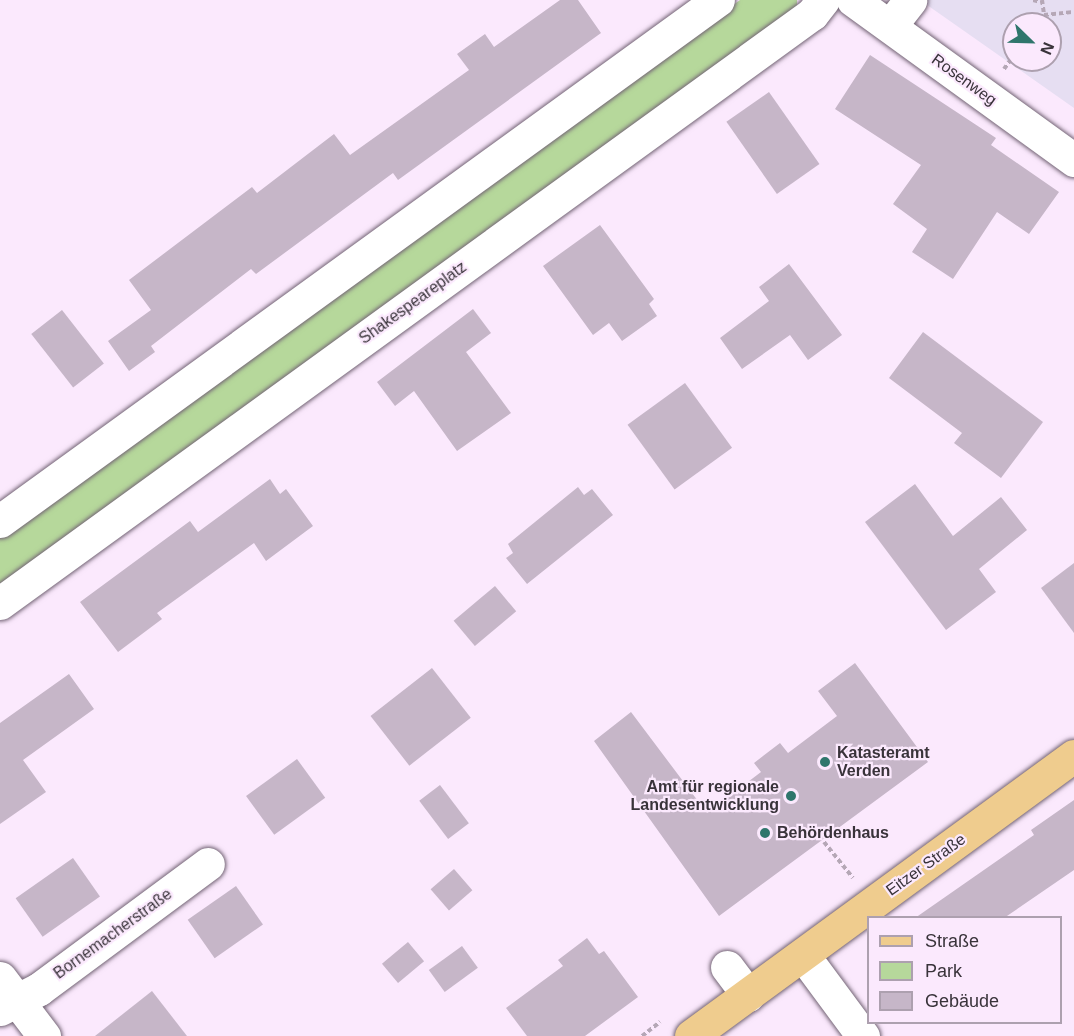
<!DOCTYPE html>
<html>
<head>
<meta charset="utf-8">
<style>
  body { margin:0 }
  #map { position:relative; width:1074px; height:1036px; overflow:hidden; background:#fbe9fd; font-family:Helvetica,sans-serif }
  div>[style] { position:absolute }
  .medical>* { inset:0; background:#e6def2 }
  .green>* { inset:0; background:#b6d89b }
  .building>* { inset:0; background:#c6b6c8; transform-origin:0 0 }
  .path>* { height:4px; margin-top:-2px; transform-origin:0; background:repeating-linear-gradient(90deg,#b5a7b6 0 4.5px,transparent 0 7.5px) }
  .roads { filter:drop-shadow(0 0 2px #736475) drop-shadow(0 0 2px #736475) }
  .minor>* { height:33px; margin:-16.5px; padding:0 16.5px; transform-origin:16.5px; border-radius:16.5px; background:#fff }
  .major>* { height:33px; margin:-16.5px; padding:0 16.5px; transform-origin:16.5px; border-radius:16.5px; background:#efcc8e }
  .dots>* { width:16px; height:16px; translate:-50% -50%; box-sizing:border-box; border:3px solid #fbe9fd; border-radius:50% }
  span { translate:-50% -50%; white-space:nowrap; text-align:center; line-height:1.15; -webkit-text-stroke:4.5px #fbe9fd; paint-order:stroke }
  .street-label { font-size:16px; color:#39333a }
  .poi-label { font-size:16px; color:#39333a; font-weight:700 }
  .left { translate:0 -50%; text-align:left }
  .right { translate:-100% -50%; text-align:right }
  .legend { position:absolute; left:867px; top:916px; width:195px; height:108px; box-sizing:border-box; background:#fbe9fd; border:2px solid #ada0af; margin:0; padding:8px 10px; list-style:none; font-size:18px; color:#39333a }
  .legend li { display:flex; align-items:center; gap:12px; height:30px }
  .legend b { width:30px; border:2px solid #ada0af }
  .north { position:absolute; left:1002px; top:12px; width:60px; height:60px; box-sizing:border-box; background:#fbe9fd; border:2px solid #ada0af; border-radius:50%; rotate:113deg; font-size:16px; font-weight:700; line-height:24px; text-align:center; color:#39333a }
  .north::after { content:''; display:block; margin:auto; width:21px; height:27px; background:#2f766c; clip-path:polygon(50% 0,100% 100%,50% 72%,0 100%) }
</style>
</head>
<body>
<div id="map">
  <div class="medical">
    <i style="clip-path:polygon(evenodd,920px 0,1074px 0,1074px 108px,920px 0,1014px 24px,1050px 24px,1050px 60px,1014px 60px,1014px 24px)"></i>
  </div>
  <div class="green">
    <i style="clip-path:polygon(740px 0,797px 0,797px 6px,0 591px,0 535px)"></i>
  </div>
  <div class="building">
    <i style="clip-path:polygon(560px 0,578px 0,601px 33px,398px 180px,393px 173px,256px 274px,251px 269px,151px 346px,155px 352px,129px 371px,108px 341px,151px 310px,129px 280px,252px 187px,257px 193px,334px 134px,350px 155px,469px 70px,457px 54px,485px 34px,494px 47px)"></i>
    <i style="clip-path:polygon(870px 55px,996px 138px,991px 145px,1059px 192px,1029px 234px,997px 212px,953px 279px,912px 252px,927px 229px,893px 204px,921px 165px,835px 109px)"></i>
    <i style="left:769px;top:92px;width:88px;height:52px;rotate:55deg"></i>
    <i style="clip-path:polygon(600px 225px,654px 299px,649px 304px,657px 316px,622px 341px,609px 323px,593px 335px,543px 266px)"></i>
    <i style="clip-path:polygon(789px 264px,842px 335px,808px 360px,790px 335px,742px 369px,720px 338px,769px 301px,759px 287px)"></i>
    <i style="clip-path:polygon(473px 309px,491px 333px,466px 352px,511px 413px,457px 451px,414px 391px,395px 406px,377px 382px)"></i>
    <i style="left:62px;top:310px;width:68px;height:39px;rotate:52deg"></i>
    <i style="clip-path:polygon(923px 332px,1043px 422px,1001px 478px,954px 443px,962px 433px,889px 378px)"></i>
    <i style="left:685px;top:383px;width:80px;height:71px;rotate:54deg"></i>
    <i style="clip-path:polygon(270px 479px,280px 494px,286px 489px,313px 526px,266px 561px,254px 543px,157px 613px,162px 619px,118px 652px,80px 602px,190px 521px,198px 532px)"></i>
    <i style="clip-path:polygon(915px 484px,953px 536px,1001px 497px,1027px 530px,979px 569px,996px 592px,946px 630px,865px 522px)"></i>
    <i style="clip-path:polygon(578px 487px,584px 495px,592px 489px,613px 515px,527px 584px,506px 558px,513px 553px,508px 544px)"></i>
    <i style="clip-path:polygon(1074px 563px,1074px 633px,1041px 588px)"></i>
    <i style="left:495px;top:586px;width:33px;height:54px;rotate:50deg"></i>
    <i style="clip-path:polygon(855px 663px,928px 762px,719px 916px,594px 741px,631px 712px,707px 813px,761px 772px,754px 763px,780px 743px,788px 753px,837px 716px,818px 691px)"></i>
    <i style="left:432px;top:668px;width:63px;height:78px;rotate:52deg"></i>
    <i style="clip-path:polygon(69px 674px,94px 709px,23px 760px,46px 792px,0 824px,0 723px)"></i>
    <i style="left:297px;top:759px;width:48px;height:63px;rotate:54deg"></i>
    <i style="left:440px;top:785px;width:48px;height:26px;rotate:53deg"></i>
    <i style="clip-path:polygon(1074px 800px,1074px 870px,1004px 918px,915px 918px,1034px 835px,1031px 830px)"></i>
    <i style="left:73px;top:858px;width:47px;height:70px;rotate:55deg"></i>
    <i style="left:454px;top:869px;width:28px;height:31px;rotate:49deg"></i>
    <i style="left:236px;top:886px;width:47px;height:59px;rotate:55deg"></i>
    <i style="clip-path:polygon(587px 938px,599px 954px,604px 951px,638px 997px,585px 1036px,527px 1036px,506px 1008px,563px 966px,558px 960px)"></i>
    <i style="left:408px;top:942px;width:25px;height:34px;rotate:50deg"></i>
    <i style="left:462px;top:946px;width:27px;height:41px;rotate:54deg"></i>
    <i style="clip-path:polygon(152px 991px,187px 1036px,95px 1036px)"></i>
  </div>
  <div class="path">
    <i style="left:1033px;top:0;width:8px;rotate:14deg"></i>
    <i style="left:1042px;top:0;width:15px;rotate:82deg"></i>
    <i style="left:1037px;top:24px;width:11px;rotate:-52deg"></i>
    <i style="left:1044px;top:15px;width:30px;rotate:-6deg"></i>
    <i style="left:1004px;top:69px;width:17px;rotate:-54deg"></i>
    <i style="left:824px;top:842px;width:46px;rotate:51.1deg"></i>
    <i style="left:642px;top:1036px;width:23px;rotate:-38deg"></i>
  </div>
  <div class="roads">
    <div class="minor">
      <i style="left:853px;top:0;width:273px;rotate:35.9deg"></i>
      <i style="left:890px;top:26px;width:33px;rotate:-52deg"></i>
      <i style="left:0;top:521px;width:887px;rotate:-35.97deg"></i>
      <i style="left:0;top:603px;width:1003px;rotate:-35.96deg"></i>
      <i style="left:812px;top:14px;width:18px;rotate:-52deg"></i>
      <i style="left:803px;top:955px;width:101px;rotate:53.5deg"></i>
      <i style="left:727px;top:967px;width:35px;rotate:53deg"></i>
      <i style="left:0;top:978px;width:73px;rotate:52.8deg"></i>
      <i style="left:0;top:1009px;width:44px;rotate:-27.1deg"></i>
      <i style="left:39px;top:989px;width:210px;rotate:-36.5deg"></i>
    </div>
    <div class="major">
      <i style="left:691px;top:1036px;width:474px;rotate:-36.2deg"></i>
    </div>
  </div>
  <div class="dots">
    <i style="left:825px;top:762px;background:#2f766c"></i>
    <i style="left:791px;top:796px;background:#2f766c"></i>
    <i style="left:765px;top:833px;background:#2f766c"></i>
  </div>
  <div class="street-label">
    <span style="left:964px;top:80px;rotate:36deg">Rosenweg</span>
    <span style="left:413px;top:303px;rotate:-36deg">Shakespeareplatz</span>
    <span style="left:926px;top:865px;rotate:-36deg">Eitzer Straße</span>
    <span style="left:113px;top:934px;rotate:-36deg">Bornemacherstraße</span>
  </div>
  <div class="poi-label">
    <span class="left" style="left:837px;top:762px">Katasteramt<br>Verden</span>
    <span class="right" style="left:779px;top:796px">Amt für regionale<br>Landesentwicklung</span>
    <span class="left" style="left:777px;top:833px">Behördenhaus</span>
  </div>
  <ul class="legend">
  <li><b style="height:8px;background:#efcc8e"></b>Straße</li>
  <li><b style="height:16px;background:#b6d89b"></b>Park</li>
  <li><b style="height:16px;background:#c6b6c8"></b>Gebäude</li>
  </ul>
  <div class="north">N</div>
</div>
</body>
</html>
